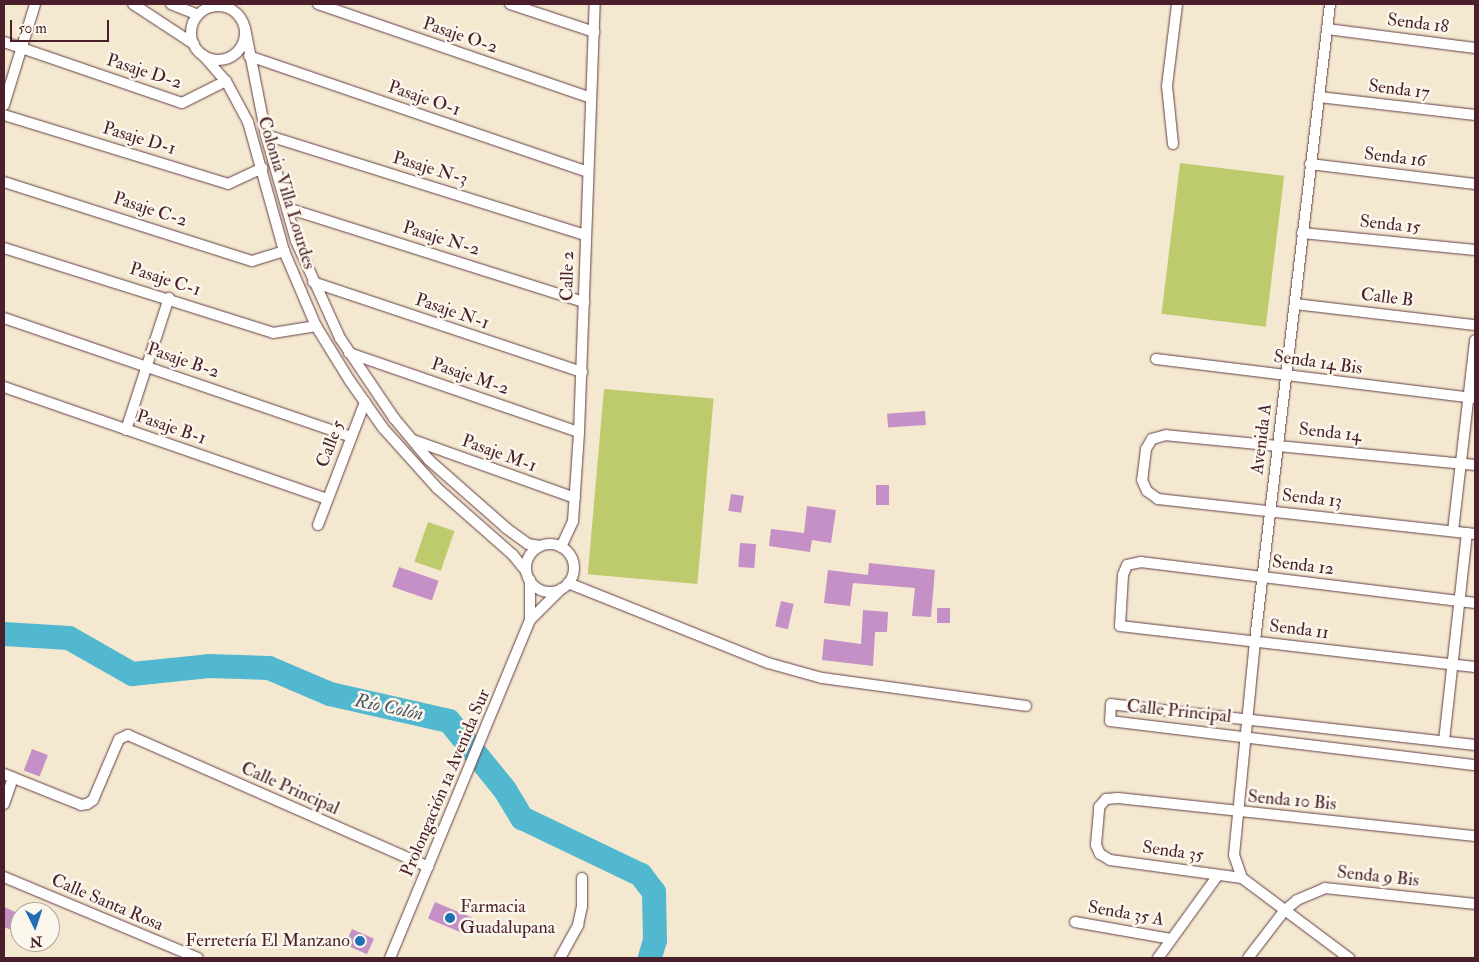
<!DOCTYPE html>
<html>
<head>
<meta charset="utf-8">
<style>
  body { margin:0 }
  #map { position:relative; width:1479px; height:962px; overflow:hidden; background:#f4e8d0; font-family:"IM FELL Double Pica",serif }
  div>[style] { position:absolute }
  .green>* { inset:0; background:#becb6d; transform-origin:0 0 }
  .river>* { height:24px; margin:-12px; padding:0 12px; transform-origin:12px; border-radius:12px; background:#52b8d0 }
  .building>* { inset:0; background:#c590c5; transform-origin:0 0 }
  .roads { filter:drop-shadow(0 0 1px #643d44) drop-shadow(0 0 1px #643d44) }
  .street>* { height:10px; margin:-5px; padding:0 5px; transform-origin:5px; border-radius:5px; background:#fff }
  .street>.ring { margin:-5px; padding:0; box-sizing:content-box; background:none; border:10px solid #fff; border-radius:50% }
  .dots>* { width:14px; height:14px; translate:-50% -50%; box-sizing:border-box; border:2px solid #fbf7ec; border-radius:50% }
  span { translate:-50% -50%; white-space:nowrap; text-align:center; line-height:1.15; -webkit-text-stroke:5px #fbf7ec; paint-order:stroke }
  .street-label { font-size:18px; color:#4a1f2b }
  .poi-label { font-size:18px; color:#4a1f2b }
  .left { translate:0 -50%; text-align:left }
  .right { translate:-100% -50%; text-align:right }
  .water-label { font-size:19px; color:#4d5565; font-style:italic }
  .frame { position:absolute; inset:0; border:5px solid #4a1f2b; pointer-events:none }
  .north { position:absolute; left:10px; top:902px; width:50px; height:50px; box-sizing:border-box; background:#fbf7ec; border:1px solid #b4a19f; border-radius:50%; rotate:176deg; font-size:14px; font-weight:700; line-height:20px; text-align:center; color:#4a1f2b }
  .north::after { content:''; display:block; margin:auto; width:18px; height:22px; background:#1f6fb2; clip-path:polygon(50% 0,100% 100%,50% 72%,0 100%) }
  .scale { position:absolute; left:10px; top:20px; width:99px; height:22px; box-sizing:border-box; border:2px solid #4a1f2b; border-top:0; padding-left:6px; font-size:15px; line-height:18px; white-space:nowrap; color:#4a1f2b; -webkit-text-stroke:4px #fbf7ec; paint-order:stroke }
</style>
</head>
<body>
<div id="map">
  <div class="green">
    <i style="left:1180px;top:163px;width:105px;height:152px;rotate:7deg"></i>
    <i style="left:604px;top:389px;width:110px;height:186px;rotate:5deg"></i>
    <i style="left:428px;top:522px;width:28px;height:42px;rotate:19deg"></i>
  </div>
  <div class="river">
    <i style="left:4px;top:634px;width:65px;rotate:3.5deg"></i>
    <i style="left:69px;top:638px;width:73px;rotate:29.7deg"></i>
    <i style="left:132px;top:674px;width:77px;rotate:-5.9deg"></i>
    <i style="left:209px;top:666px;width:60px;rotate:1.9deg"></i>
    <i style="left:269px;top:668px;width:66px;rotate:23.1deg"></i>
    <i style="left:330px;top:694px;width:122px;rotate:12.8deg"></i>
    <i style="left:449px;top:721px;width:89px;rotate:50.9deg"></i>
    <i style="left:505px;top:790px;width:33px;rotate:59deg"></i>
    <i style="left:522px;top:818px;width:132px;rotate:25.6deg"></i>
    <i style="left:641px;top:875px;width:21px;rotate:53deg"></i>
    <i style="left:654px;top:892px;width:48px;rotate:88.8deg"></i>
    <i style="left:655px;top:940px;width:19px;rotate:106deg"></i>
  </div>
  <div class="building">
    <i style="left:925px;top:411px;width:14px;height:38px;rotate:86deg"></i>
    <i style="left:876px;top:485px;width:13px;height:20px"></i>
    <i style="left:731px;top:494px;width:13px;height:17px;rotate:9deg"></i>
    <i style="clip-path:polygon(807px 506px,836px 510px,831px 543px,812px 540px,810px 552px,769px 546px,771px 529px,804px 533px)"></i>
    <i style="left:740px;top:543px;width:16px;height:24px;rotate:4deg"></i>
    <i style="clip-path:polygon(869px 563px,935px 570px,931px 617px,912px 616px,915px 588px,853px 583px,850px 606px,824px 603px,828px 570px,868px 575px)"></i>
    <i style="left:399px;top:567px;width:42px;height:21px;rotate:19deg"></i>
    <i style="left:781px;top:601px;width:13px;height:26px;rotate:13deg"></i>
    <i style="left:937px;top:608px;width:13px;height:15px"></i>
    <i style="clip-path:polygon(863px 610px,888px 612px,887px 632px,875px 632px,873px 666px,822px 660px,824px 639px,861px 644px)"></i>
    <i style="left:32px;top:749px;width:17px;height:23px;rotate:21deg"></i>
    <i style="left:435px;top:902px;width:41px;height:18px;rotate:23deg"></i>
    <i style="clip-path:polygon(4px 907px,20px 914px,16px 932px,4px 927px)"></i>
    <i style="left:352px;top:929px;width:24px;height:17px;rotate:24deg"></i>
  </div>
  <div class="roads">
    <div class="street">
      <i style="left:133px;top:4px;width:73px;rotate:33.3deg"></i>
      <i style="left:171px;top:4px;width:29px;rotate:22deg"></i>
      <i style="left:318px;top:4px;width:289px;rotate:19deg"></i>
      <i style="left:510px;top:4px;width:89px;rotate:18.4deg"></i>
      <i style="left:1330px;top:4px;width:641px;rotate:96.72deg"></i>
      <i style="left:1255px;top:641px;width:215px;rotate:95.6deg"></i>
      <i style="left:1234px;top:855px;width:24px;rotate:71deg"></i>
      <i style="left:1242px;top:878px;width:134px;rotate:36.8deg"></i>
      <i class="ring" style="left:191px;top:6px;width:44px;height:44px"></i>
      <i style="left:245px;top:28px;width:109px;rotate:78.9deg"></i>
      <i style="left:266px;top:135px;width:110px;rotate:74.2deg"></i>
      <i style="left:296px;top:241px;width:107px;rotate:65.6deg"></i>
      <i style="left:340px;top:338px;width:97px;rotate:56deg"></i>
      <i style="left:394px;top:418px;width:55px;rotate:50.2deg"></i>
      <i style="left:429px;top:460px;width:103px;rotate:41.4deg"></i>
      <i style="left:506px;top:528px;width:27px;rotate:36deg"></i>
      <i style="left:528px;top:544px;width:12px;rotate:9deg"></i>
      <i style="left:1327px;top:29px;width:149px;rotate:7.3deg"></i>
      <i style="left:4px;top:42px;width:188px;rotate:18.9deg"></i>
      <i style="left:182px;top:103px;width:49px;rotate:-26.6deg"></i>
      <i style="left:203px;top:55px;width:35px;rotate:49deg"></i>
      <i style="left:226px;top:81px;width:47px;rotate:61.8deg"></i>
      <i style="left:248px;top:122px;width:134px;rotate:74.4deg"></i>
      <i style="left:284px;top:251px;width:82px;rotate:66.9deg"></i>
      <i style="left:316px;top:326px;width:65px;rotate:58.3deg"></i>
      <i style="left:350px;top:381px;width:57px;rotate:54.9deg"></i>
      <i style="left:383px;top:428px;width:81px;rotate:48deg"></i>
      <i style="left:437px;top:488px;width:101px;rotate:41.4deg"></i>
      <i style="left:513px;top:555px;width:21px;rotate:51deg"></i>
      <i style="left:249px;top:56px;width:358px;rotate:18.9deg"></i>
      <i style="left:1319px;top:97px;width:157px;rotate:6.6deg"></i>
      <i style="left:4px;top:105px;width:106px;rotate:-72.9deg"></i>
      <i style="left:4px;top:115px;width:234px;rotate:17.1deg"></i>
      <i style="left:228px;top:184px;width:38px;rotate:-25deg"></i>
      <i style="left:266px;top:135px;width:334px;rotate:17.4deg"></i>
      <i style="left:1173px;top:144px;width:58px;rotate:-95.9deg"></i>
      <i style="left:1167px;top:86px;width:83px;rotate:-83deg"></i>
      <i style="left:1310px;top:164px;width:166px;rotate:6.9deg"></i>
      <i style="left:4px;top:182px;width:260px;rotate:17.7deg"></i>
      <i style="left:252px;top:261px;width:34px;rotate:-17deg"></i>
      <i style="left:287px;top:208px;width:312px;rotate:17.6deg"></i>
      <i style="left:1302px;top:233px;width:174px;rotate:5.6deg"></i>
      <i style="left:4px;top:248px;width:282px;rotate:17.5deg"></i>
      <i style="left:273px;top:333px;width:44px;rotate:-9.2deg"></i>
      <i style="left:313px;top:282px;width:284px;rotate:18.5deg"></i>
      <i style="left:1295px;top:304px;width:181px;rotate:6.7deg"></i>
      <i style="left:4px;top:318px;width:367px;rotate:18.9deg"></i>
      <i style="left:349px;top:353px;width:243px;rotate:19deg"></i>
      <i style="left:1156px;top:359px;width:321px;rotate:7deg"></i>
      <i style="left:4px;top:387px;width:342px;rotate:19.1deg"></i>
      <i style="left:126px;top:430px;width:139px;rotate:-72deg"></i>
      <i style="left:413px;top:440px;width:172px;rotate:19.7deg"></i>
      <i style="left:1475px;top:465px;width:310px;rotate:-174.5deg"></i>
      <i style="left:1166px;top:435px;width:15px;rotate:164deg"></i>
      <i style="left:1152px;top:439px;width:12px;rotate:121deg"></i>
      <i style="left:1146px;top:449px;width:31px;rotate:97deg"></i>
      <i style="left:1142px;top:480px;width:12px;rotate:66deg"></i>
      <i style="left:1147px;top:491px;width:14px;rotate:36deg"></i>
      <i style="left:1158px;top:499px;width:319px;rotate:6.3deg"></i>
      <i style="left:318px;top:525px;width:132px;rotate:-69.1deg"></i>
      <i style="left:1453px;top:531px;width:192px;rotate:-83.4deg"></i>
      <i class="ring" style="left:526px;top:544px;width:38px;height:38px"></i>
      <i style="left:561px;top:547px;width:29px;rotate:-65deg"></i>
      <i style="left:573px;top:521px;width:89px;rotate:-86.1deg"></i>
      <i style="left:579px;top:432px;width:428px;rotate:-87.9deg"></i>
      <i style="left:530px;top:580px;width:40px;rotate:90deg"></i>
      <i style="left:568px;top:583px;width:215px;rotate:21.8deg"></i>
      <i style="left:768px;top:663px;width:56px;rotate:15.5deg"></i>
      <i style="left:822px;top:678px;width:206px;rotate:7.8deg"></i>
      <i style="left:1475px;top:603px;width:337px;rotate:-173deg"></i>
      <i style="left:1141px;top:562px;width:14px;rotate:168deg"></i>
      <i style="left:1127px;top:565px;width:11px;rotate:112deg"></i>
      <i style="left:1123px;top:575px;width:51px;rotate:93.4deg"></i>
      <i style="left:1120px;top:626px;width:357px;rotate:6.6deg"></i>
      <i style="left:1444px;top:741px;width:209px;rotate:-83.7deg"></i>
      <i style="left:1475px;top:745px;width:366px;rotate:-173.6deg"></i>
      <i style="left:1111px;top:704px;width:17px;rotate:93deg"></i>
      <i style="left:1110px;top:721px;width:368px;rotate:6.9deg"></i>
      <i style="left:4px;top:774px;width:83px;rotate:21.9deg"></i>
      <i style="left:81px;top:805px;width:6px;rotate:-9deg"></i>
      <i style="left:87px;top:804px;width:7px;rotate:-34deg"></i>
      <i style="left:93px;top:800px;width:66px;rotate:-66.9deg"></i>
      <i style="left:119px;top:739px;width:10px;rotate:-24deg"></i>
      <i style="left:128px;top:735px;width:328px;rotate:23.7deg"></i>
      <i style="left:4px;top:804px;width:28px;rotate:-71deg"></i>
      <i style="left:4px;top:877px;width:210px;rotate:22.7deg"></i>
      <i style="left:1242px;top:878px;width:133px;rotate:-172.2deg"></i>
      <i style="left:1110px;top:860px;width:12px;rotate:-149deg"></i>
      <i style="left:1100px;top:854px;width:10px;rotate:-114deg"></i>
      <i style="left:1096px;top:845px;width:38px;rotate:-85deg"></i>
      <i style="left:1099px;top:807px;width:11px;rotate:-49deg"></i>
      <i style="left:1106px;top:799px;width:12px;rotate:-5deg"></i>
      <i style="left:1118px;top:798px;width:359px;rotate:6.1deg"></i>
      <i style="left:1075px;top:922px;width:97px;rotate:10deg"></i>
      <i style="left:390px;top:958px;width:366px;rotate:-67.5deg"></i>
      <i style="left:530px;top:620px;width:44px;rotate:-45deg"></i>
      <i style="left:560px;top:958px;width:38px;rotate:-61deg"></i>
      <i style="left:578px;top:925px;width:19px;rotate:-78deg"></i>
      <i style="left:582px;top:906px;width:28px;rotate:-90deg"></i>
      <i style="left:1158px;top:958px;width:102px;rotate:-54.1deg"></i>
      <i style="left:1248px;top:958px;width:59px;rotate:-52.5deg"></i>
      <i style="left:1284px;top:911px;width:17px;rotate:-40deg"></i>
      <i style="left:1297px;top:900px;width:30px;rotate:-23deg"></i>
      <i style="left:1325px;top:888px;width:151px;rotate:6.1deg"></i>
    </div>
  </div>
  <div class="dots">
    <i style="left:450px;top:918px;background:#1f6fb2"></i>
    <i style="left:360px;top:941px;background:#1f6fb2"></i>
  </div>
  <div class="street-label">
    <span style="left:1418px;top:24px;rotate:7deg">Senda 18</span>
    <span style="left:460px;top:36px;rotate:19deg">Pasaje O-2</span>
    <span style="left:144px;top:72px;rotate:18deg">Pasaje D-2</span>
    <span style="left:1399px;top:90px;rotate:7deg">Senda 17</span>
    <span style="left:424px;top:99px;rotate:19deg">Pasaje O-1</span>
    <span style="left:139px;top:139px;rotate:17deg">Pasaje D-1</span>
    <span style="left:1395px;top:158px;rotate:7deg">Senda 16</span>
    <span style="left:430px;top:169px;rotate:17deg">Pasaje N-3</span>
    <span style="left:286px;top:193px;rotate:73deg">Colonia Villa Lourdes</span>
    <span style="left:150px;top:210px;rotate:18deg">Pasaje C-2</span>
    <span style="left:1390px;top:225px;rotate:6deg">Senda 15</span>
    <span style="left:441px;top:239px;rotate:17deg">Pasaje N-2</span>
    <span style="left:568px;top:276px;rotate:-89deg">Calle 2</span>
    <span style="left:165px;top:280px;rotate:18deg">Pasaje C-1</span>
    <span style="left:1387px;top:298px;rotate:7deg">Calle B</span>
    <span style="left:452px;top:312px;rotate:19deg">Pasaje N-1</span>
    <span style="left:183px;top:361px;rotate:19deg">Pasaje B-2</span>
    <span style="left:1318px;top:363px;rotate:8deg">Senda 14 Bis</span>
    <span style="left:470px;top:377px;rotate:19deg">Pasaje M-2</span>
    <span style="left:171px;top:428px;rotate:19deg">Pasaje B-1</span>
    <span style="left:1330px;top:433px;rotate:6deg">Senda 14</span>
    <span style="left:1262px;top:439px;rotate:-83deg">Avenida A</span>
    <span style="left:331px;top:444px;rotate:-69deg">Calle 5</span>
    <span style="left:499px;top:454px;rotate:20deg">Pasaje M-1</span>
    <span style="left:1312px;top:499px;rotate:6deg">Senda 13</span>
    <span style="left:1303px;top:566px;rotate:7deg">Senda 12</span>
    <span style="left:1299px;top:630px;rotate:7deg">Senda 11</span>
    <span style="left:1179px;top:712px;rotate:6deg">Calle Principal</span>
    <span style="left:446px;top:783px;rotate:-67deg">Prolongación 1a Avenida Sur</span>
    <span style="left:290px;top:789px;rotate:24deg">Calle Principal</span>
    <span style="left:1292px;top:801px;rotate:5deg">Senda 10 Bis</span>
    <span style="left:1173px;top:852px;rotate:8deg">Senda 35</span>
    <span style="left:1378px;top:877px;rotate:6deg">Senda 9 Bis</span>
    <span style="left:107px;top:903px;rotate:23deg">Calle Santa Rosa</span>
    <span style="left:1126px;top:914px;rotate:10deg">Senda 35 A</span>
  </div>
  <div class="poi-label">
    <span class="left" style="left:460px;top:918px">Farmacia<br>Guadalupana</span>
    <span class="right" style="left:350px;top:941px">Ferretería El Manzano</span>
  </div>
  <div class="water-label">
    <span style="left:389px;top:708px;rotate:12deg">Río Colón</span>
  </div>
  <div class="frame"></div>
  <div class="north">N</div>
  <div class="scale">50 m</div>
</div>
</body>
</html>
